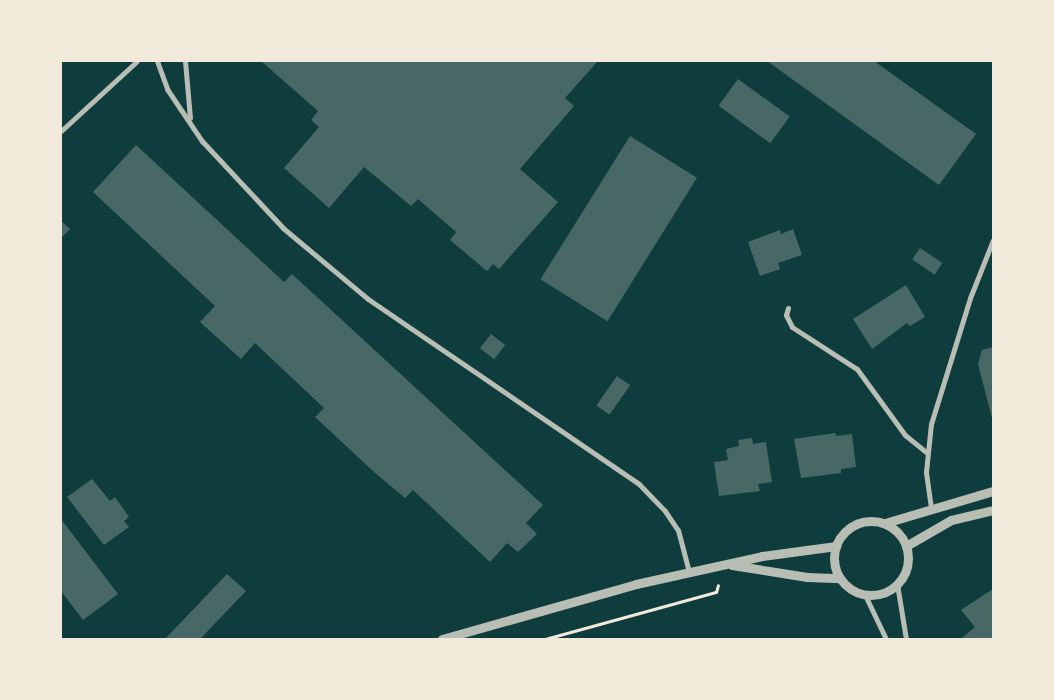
<!DOCTYPE html>
<html>
<head>
<meta charset="utf-8">
<style>
  body { margin:0 }
  #map { position:relative; width:1054px; height:700px; overflow:hidden; background:#0f3d3e; font-family:Mulish,sans-serif }
  div>[style] { position:absolute }
  .building>* { inset:0; background:#486865; transform-origin:0 0 }
  .path>* { height:3px; margin:-1.5px; padding:0 1.5px; transform-origin:1.5px; border-radius:1.5px; background:#f1e9da }
  .minor>* { height:5px; margin:-2.5px; padding:0 2.5px; transform-origin:2.5px; border-radius:2.5px; background:#b8beb3 }
  .tertiary>* { height:9px; margin:-4.5px; padding:0 4.5px; transform-origin:4.5px; border-radius:4.5px; background:#b8beb3 }
  .tertiary>.ring { margin:-4.5px; padding:0; box-sizing:content-box; background:none; border:9px solid #b8beb3; border-radius:50% }
  span { translate:-50% -50%; white-space:nowrap; text-align:center; line-height:1.15; -webkit-text-stroke:4px #f1e9da; paint-order:stroke }
  .frame { position:absolute; inset:0; border:62px solid #f1e9da; pointer-events:none }
</style>
</head>
<body>
<div id="map">
  <div class="building">
    <i style="clip-path:polygon(261px 61px,598px 61px,565px 98px,574px 106px,520px 169px,558px 202px,499px 269px,493px 264px,487px 271px,450px 240px,456px 232px,418px 199px,411px 206px,364px 167px,329px 208px,284px 168px,319px 127px,311px 120px,318px 111px)"></i>
    <i style="clip-path:polygon(767px 61px,874px 61px,976px 134px,939px 185px)"></i>
    <i style="left:738px;top:79px;width:64px;height:33px;rotate:36deg"></i>
    <i style="left:630px;top:136px;width:79px;height:169px;rotate:32deg"></i>
    <i style="clip-path:polygon(136px 145px,284px 282px,292px 274px,543px 505px,526px 523px,537px 534px,518px 552px,507px 543px,490px 562px,413px 490px,405px 498px,374px 472px,315px 417px,324px 408px,255px 343px,241px 359px,200px 322px,215px 306px,93px 192px)"></i>
    <i style="clip-path:polygon(61px 221px,70px 229px,61px 238px)"></i>
    <i style="clip-path:polygon(793px 229px,802px 255px,778px 263px,780px 269px,760px 276px,748px 242px,780px 230px,781px 234px)"></i>
    <i style="left:920px;top:248px;width:27px;height:14px;rotate:34deg"></i>
    <i style="clip-path:polygon(906px 285px,925px 317px,910px 326px,907px 323px,872px 349px,853px 319px)"></i>
    <i style="left:491px;top:334px;width:18px;height:18px;rotate:38deg"></i>
    <i style="clip-path:polygon(993px 347px,993px 418px,992px 418px,978px 364px,982px 350px)"></i>
    <i style="left:617px;top:376px;width:16px;height:36px;rotate:35deg"></i>
    <i style="clip-path:polygon(835px 433px,836px 436px,852px 434px,856px 467px,841px 469px,841px 473px,801px 478px,794px 439px)"></i>
    <i style="clip-path:polygon(752px 438px,753px 444px,766px 442px,772px 482px,758px 484px,760px 491px,719px 496px,714px 462px,728px 460px,726px 449px,739px 446px,738px 440px)"></i>
    <i style="clip-path:polygon(92px 479px,110px 501px,115px 497px,129px 517px,124px 521px,129px 527px,104px 545px,67px 497px)"></i>
    <i style="clip-path:polygon(61px 519px,118px 594px,83px 620px,61px 591px)"></i>
    <i style="clip-path:polygon(227px 574px,246px 591px,200px 639px,165px 639px)"></i>
    <i style="clip-path:polygon(993px 589px,993px 639px,961px 639px,975px 627px,961px 610px)"></i>
  </div>
  <div class="path">
    <i style="left:545px;top:639px;width:177px;rotate:-15.4deg"></i>
    <i style="left:716px;top:592px;width:7px;rotate:-74deg"></i>
  </div>
  <div class="minor">
    <i style="left:157px;top:61px;width:30px;rotate:70deg"></i>
    <i style="left:167px;top:89px;width:63px;rotate:56.1deg"></i>
    <i style="left:202px;top:141px;width:119px;rotate:47deg"></i>
    <i style="left:283px;top:228px;width:111px;rotate:39.9deg"></i>
    <i style="left:368px;top:299px;width:328px;rotate:34.3deg"></i>
    <i style="left:639px;top:484px;width:37px;rotate:46deg"></i>
    <i style="left:665px;top:511px;width:23px;rotate:56deg"></i>
    <i style="left:678px;top:530px;width:43px;rotate:75.3deg"></i>
    <i style="left:185px;top:61px;width:57px;rotate:85deg"></i>
    <i style="left:61px;top:131px;width:103px;rotate:-42.6deg"></i>
    <i style="left:788px;top:308px;width:7px;rotate:106deg"></i>
    <i style="left:786px;top:315px;width:13px;rotate:63deg"></i>
    <i style="left:792px;top:327px;width:77px;rotate:32.9deg"></i>
    <i style="left:857px;top:369px;width:82px;rotate:54deg"></i>
    <i style="left:905px;top:435px;width:28px;rotate:39deg"></i>
    <i style="left:931px;top:508px;width:36px;rotate:-98deg"></i>
    <i style="left:926px;top:472px;width:48px;rotate:-84.1deg"></i>
    <i style="left:931px;top:424px;width:132px;rotate:-72.8deg"></i>
    <i style="left:970px;top:298px;width:62px;rotate:-68.4deg"></i>
    <i style="left:897px;top:584px;width:56px;rotate:80.7deg"></i>
    <i style="left:865px;top:595px;width:49px;rotate:64.5deg"></i>
  </div>
  <div class="tertiary">
    <i class="ring" style="left:834px;top:521px;width:65px;height:65px"></i>
    <i style="left:885px;top:523px;width:113px;rotate:-16.5deg"></i>
    <i style="left:906px;top:546px;width:52px;rotate:-30deg"></i>
    <i style="left:951px;top:520px;width:43px;rotate:-13.4deg"></i>
    <i style="left:732px;top:565px;width:76px;rotate:9.1deg"></i>
    <i style="left:807px;top:577px;width:33px;rotate:2deg"></i>
    <i style="left:442px;top:639px;width:202px;rotate:-15.8deg"></i>
    <i style="left:636px;top:584px;width:129px;rotate:-12.5deg"></i>
    <i style="left:762px;top:556px;width:75px;rotate:-7.7deg"></i>
  </div>
  <div class="frame"></div>
</div>
</body>
</html>
